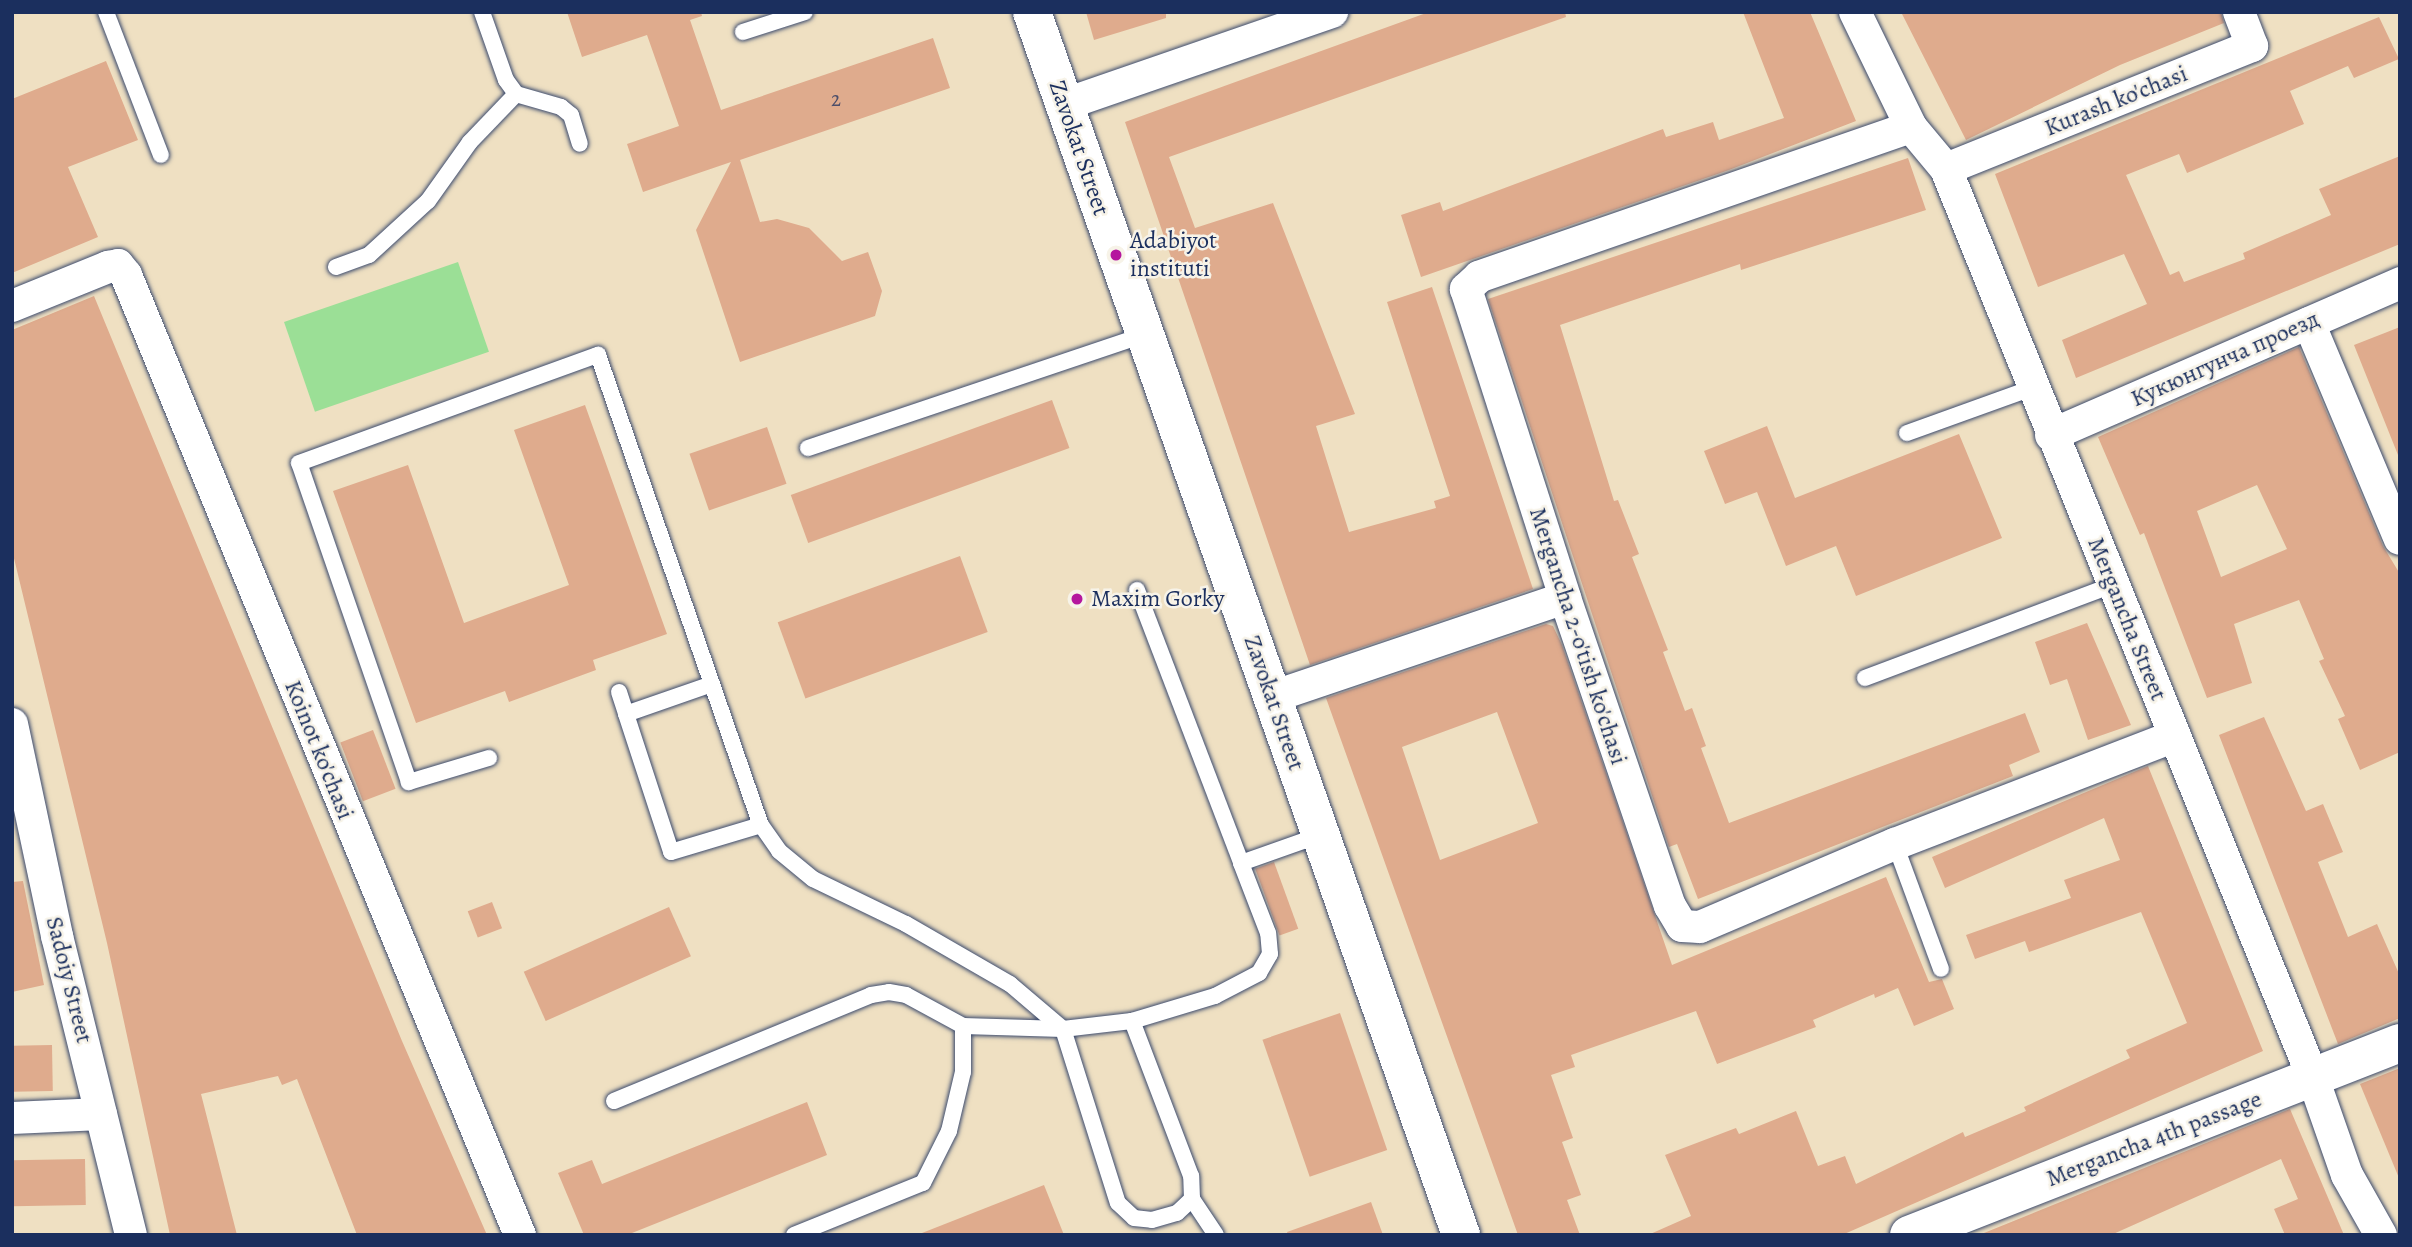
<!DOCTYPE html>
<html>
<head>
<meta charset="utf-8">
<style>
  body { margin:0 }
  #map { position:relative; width:2412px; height:1247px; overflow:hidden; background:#efe0c2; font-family:Alegreya,serif }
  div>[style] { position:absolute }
  .green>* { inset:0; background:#9bdf96; transform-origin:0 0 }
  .building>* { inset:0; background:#dfab8d; transform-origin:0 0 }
  .roads { filter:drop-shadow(0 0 2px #3b4a6d) drop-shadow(0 0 2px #3b4a6d) }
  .service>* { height:16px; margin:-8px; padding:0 8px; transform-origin:8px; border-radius:8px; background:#fff }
  .minor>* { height:32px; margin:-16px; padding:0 16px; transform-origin:16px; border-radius:16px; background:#fff }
  .tertiary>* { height:38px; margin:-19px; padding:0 19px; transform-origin:19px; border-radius:19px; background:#fff }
  .secondary>* { height:38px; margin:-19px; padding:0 19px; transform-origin:19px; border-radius:19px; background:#fff }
  .dots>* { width:19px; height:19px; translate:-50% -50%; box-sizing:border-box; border:4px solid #f7f3e8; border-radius:50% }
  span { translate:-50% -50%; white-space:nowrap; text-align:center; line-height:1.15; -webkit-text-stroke:5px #f7f3e8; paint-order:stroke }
  .number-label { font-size:21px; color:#4c4e6a }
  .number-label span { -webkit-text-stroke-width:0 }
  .street-label { font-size:24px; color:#1b2f5e }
  .poi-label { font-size:24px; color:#1b2f5e }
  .left { translate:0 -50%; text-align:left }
  .frame { position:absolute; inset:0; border:14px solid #1b2f5e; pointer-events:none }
</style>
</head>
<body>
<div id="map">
  <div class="green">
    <i style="left:458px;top:262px;width:95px;height:184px;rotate:71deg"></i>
  </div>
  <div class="building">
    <i style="clip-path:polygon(567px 12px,701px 12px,702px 16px,690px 20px,721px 110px,933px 38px,950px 88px,740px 160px,760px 222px,777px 219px,809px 228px,842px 261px,868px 252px,882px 291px,875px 316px,740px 362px,696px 230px,731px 162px,643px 192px,627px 144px,679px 126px,647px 35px,582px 57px)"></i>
    <i style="clip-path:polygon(1086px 12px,1166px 12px,1166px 18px,1094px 40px)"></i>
    <i style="clip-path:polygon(1429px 12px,1565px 12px,1566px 17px,1169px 157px,1195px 228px,1273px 203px,1355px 414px,1316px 426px,1349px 532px,1436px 508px,1434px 501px,1450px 496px,1387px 302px,1432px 287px,1533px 589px,1310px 665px,1125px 122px)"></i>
    <i style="clip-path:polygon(1743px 12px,1810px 12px,1856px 121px,1729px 170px,1421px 277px,1401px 215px,1440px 202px,1443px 211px,1663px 129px,1666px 137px,1713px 122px,1719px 140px,1784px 118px)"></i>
    <i style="clip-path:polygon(1901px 12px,2221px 12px,2224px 23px,2120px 65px,1966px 140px)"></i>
    <i style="clip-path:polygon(2379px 17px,2399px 59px,2354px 78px,2348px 66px,2290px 91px,2304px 124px,2187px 173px,2179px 154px,2126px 175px,2170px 275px,2179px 271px,2184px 282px,2245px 259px,2243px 253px,2331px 215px,2319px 189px,2400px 156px,2400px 244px,2076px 378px,2062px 340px,2147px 304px,2124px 254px,2038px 287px,1995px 174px)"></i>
    <i style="clip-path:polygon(106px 61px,138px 140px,68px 167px,98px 237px,12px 273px,12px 99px)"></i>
    <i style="clip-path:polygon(1908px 158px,1926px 210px,1741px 270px,1740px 264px,1560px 325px,1614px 501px,1618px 500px,1639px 554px,1632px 557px,1668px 650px,1663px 652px,1685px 711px,1692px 708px,1706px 746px,1701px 748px,1729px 823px,2025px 713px,2040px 752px,2009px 765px,2013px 776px,1698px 899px,1677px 844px,1669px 847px,1488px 299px)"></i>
    <i style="clip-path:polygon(94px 296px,402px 1041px,487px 1235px,357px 1235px,297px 1079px,282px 1085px,278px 1076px,201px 1094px,237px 1235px,170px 1235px,107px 943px,12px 550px,12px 330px)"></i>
    <i style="clip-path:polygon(2400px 327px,2400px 454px,2398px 455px,2354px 345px)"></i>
    <i style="clip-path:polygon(evenodd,2299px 347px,2383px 546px,2400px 574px,2400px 752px,2360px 770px,2338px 719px,2345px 716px,2319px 661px,2324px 659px,2299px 600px,2234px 624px,2252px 683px,2207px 698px,2144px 533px,2140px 535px,2098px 437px,2299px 347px,2257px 485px,2287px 549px,2221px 577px,2197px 511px,2257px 485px)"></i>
    <i style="left:1052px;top:400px;width:51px;height:278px;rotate:70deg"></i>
    <i style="clip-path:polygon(585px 405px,667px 634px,593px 660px,596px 670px,509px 702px,505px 691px,416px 723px,333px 491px,408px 465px,464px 623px,569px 585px,514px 430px)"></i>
    <i style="clip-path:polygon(1767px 426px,1795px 498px,1959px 434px,2002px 538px,1856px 596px,1836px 546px,1786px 566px,1757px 492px,1725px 504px,1704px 451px)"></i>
    <i style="left:767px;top:427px;width:60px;height:82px;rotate:71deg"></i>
    <i style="left:960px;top:556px;width:81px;height:194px;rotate:70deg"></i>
    <i style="clip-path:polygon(2087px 623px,2131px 725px,2088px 740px,2067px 679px,2050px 685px,2035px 642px)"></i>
    <i style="clip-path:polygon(evenodd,1546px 624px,1553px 626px,1562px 645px,1672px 965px,1886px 877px,1929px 982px,1942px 979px,1954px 1009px,1914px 1026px,1898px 988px,1875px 998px,1874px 994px,1813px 1020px,1816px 1027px,1717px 1064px,1696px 1011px,1571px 1055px,1575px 1067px,1551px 1075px,1573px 1138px,1562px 1142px,1581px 1195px,1567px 1200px,1580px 1235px,1518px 1235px,1326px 698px,1546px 624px,1497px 712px,1538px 823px,1440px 860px,1402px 747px,1497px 712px)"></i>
    <i style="clip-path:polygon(2264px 717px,2306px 811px,2323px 804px,2343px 852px,2318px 862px,2348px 937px,2377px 924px,2400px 976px,2400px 1018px,2338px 1044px,2219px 735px)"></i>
    <i style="left:373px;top:730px;width:63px;height:35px;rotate:69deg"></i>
    <i style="clip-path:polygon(2148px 766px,2263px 1051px,1842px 1235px,1648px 1235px,1691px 1216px,1665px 1155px,1736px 1128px,1739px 1134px,1796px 1111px,1818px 1166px,1845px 1156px,1856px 1184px,1963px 1132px,1965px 1137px,2026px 1111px,2024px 1107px,2130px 1058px,2126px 1050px,2187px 1023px,2141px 912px,2029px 952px,2025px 941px,1975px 959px,1966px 935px,2071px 898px,2064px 880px,2120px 860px,2104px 818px,1945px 888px,1932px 857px)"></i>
    <i style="left:1274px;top:862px;width:71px;height:20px;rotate:70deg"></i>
    <i style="clip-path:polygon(23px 881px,44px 985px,12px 992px,12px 882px)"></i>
    <i style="left:492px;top:902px;width:28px;height:26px;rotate:69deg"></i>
    <i style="left:669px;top:907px;width:54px;height:159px;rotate:66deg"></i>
    <i style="left:1340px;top:1013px;width:145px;height:82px;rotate:71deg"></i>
    <i style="left:52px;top:1045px;width:46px;height:40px;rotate:89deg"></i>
    <i style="clip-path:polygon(2400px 1068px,2400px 1178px,2399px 1178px,2360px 1084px)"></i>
    <i style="clip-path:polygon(807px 1102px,827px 1155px,627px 1235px,584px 1235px,558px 1173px,592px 1160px,602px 1184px)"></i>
    <i style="clip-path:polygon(2290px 1109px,2344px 1235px,2285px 1235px,2274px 1209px,2298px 1199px,2281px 1159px,2111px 1235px,1979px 1235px)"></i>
    <i style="left:85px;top:1159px;width:46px;height:73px;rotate:89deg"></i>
    <i style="clip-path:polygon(1044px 1185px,1064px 1235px,922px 1235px,922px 1233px)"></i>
    <i style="clip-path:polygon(1371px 1202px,1383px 1235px,1288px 1235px,1287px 1232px)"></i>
  </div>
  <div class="roads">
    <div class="service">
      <i style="left:106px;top:12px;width:153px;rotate:69deg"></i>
      <i style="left:482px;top:12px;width:72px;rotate:70.6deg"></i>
      <i style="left:506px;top:80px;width:17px;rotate:54deg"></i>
      <i style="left:516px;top:94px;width:47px;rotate:16.1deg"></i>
      <i style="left:561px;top:107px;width:13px;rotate:39deg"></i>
      <i style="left:571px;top:115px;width:30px;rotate:73deg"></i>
      <i style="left:743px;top:32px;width:65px;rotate:-17.9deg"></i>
      <i style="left:336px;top:267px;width:35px;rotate:-20deg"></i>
      <i style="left:369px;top:255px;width:80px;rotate:-42.5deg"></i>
      <i style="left:428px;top:201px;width:72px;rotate:-54.6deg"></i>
      <i style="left:470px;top:142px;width:66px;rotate:-46.2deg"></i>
      <i style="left:1907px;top:433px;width:133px;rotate:-19.8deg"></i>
      <i style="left:808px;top:448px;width:354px;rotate:-18.6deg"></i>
      <i style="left:1137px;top:590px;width:292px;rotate:69.1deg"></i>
      <i style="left:1865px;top:678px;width:265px;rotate:-20.6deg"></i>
      <i style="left:712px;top:684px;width:91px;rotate:160.8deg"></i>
      <i style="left:626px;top:714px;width:145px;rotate:71.9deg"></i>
      <i style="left:671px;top:852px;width:94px;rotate:-16.7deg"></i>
      <i style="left:619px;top:692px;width:23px;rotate:72deg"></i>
      <i style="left:489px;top:758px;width:84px;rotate:163.3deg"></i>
      <i style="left:409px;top:782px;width:337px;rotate:-109deg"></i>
      <i style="left:299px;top:463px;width:318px;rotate:-19.9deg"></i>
      <i style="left:598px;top:355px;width:497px;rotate:70.9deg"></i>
      <i style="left:761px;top:825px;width:32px;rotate:55deg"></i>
      <i style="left:779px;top:851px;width:44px;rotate:39.5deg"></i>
      <i style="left:813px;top:879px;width:103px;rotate:25.8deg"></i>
      <i style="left:906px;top:924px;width:120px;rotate:30deg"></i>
      <i style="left:1010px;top:984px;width:70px;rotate:40.3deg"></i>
      <i style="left:1063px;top:1029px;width:182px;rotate:72.5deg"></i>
      <i style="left:1118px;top:1203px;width:22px;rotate:43deg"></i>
      <i style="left:1134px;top:1218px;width:18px;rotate:6deg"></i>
      <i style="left:1152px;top:1220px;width:26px;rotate:-16deg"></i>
      <i style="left:1177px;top:1213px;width:21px;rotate:-43deg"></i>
      <i style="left:1192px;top:1199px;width:23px;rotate:-92deg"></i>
      <i style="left:1191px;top:1176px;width:166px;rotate:-110.8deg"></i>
      <i style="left:1895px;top:844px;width:133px;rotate:69.8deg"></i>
      <i style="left:614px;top:1101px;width:278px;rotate:-22.4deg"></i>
      <i style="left:871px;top:995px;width:18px;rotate:-9deg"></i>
      <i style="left:889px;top:992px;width:17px;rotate:10deg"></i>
      <i style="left:906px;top:995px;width:65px;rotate:28.5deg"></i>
      <i style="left:963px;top:1026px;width:100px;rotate:1.7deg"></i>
      <i style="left:1063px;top:1029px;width:69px;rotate:-6.6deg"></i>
      <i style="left:1132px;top:1021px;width:87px;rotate:-16.8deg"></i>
      <i style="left:1215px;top:996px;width:50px;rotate:-27.6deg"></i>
      <i style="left:1259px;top:973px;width:22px;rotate:-60deg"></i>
      <i style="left:1270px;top:954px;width:21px;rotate:-95deg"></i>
      <i style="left:1268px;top:933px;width:75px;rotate:-111.1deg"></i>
      <i style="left:1241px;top:863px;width:84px;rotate:-19.5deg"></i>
      <i style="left:1192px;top:1199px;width:43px;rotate:56.3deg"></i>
      <i style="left:794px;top:1235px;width:139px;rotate:-22deg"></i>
      <i style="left:923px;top:1183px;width:58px;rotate:-63.4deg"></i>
      <i style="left:949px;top:1131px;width:61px;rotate:-76.7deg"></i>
      <i style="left:963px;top:1072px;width:46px;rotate:-90deg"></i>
    </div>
    <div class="minor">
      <i style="left:1855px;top:12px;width:128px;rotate:64deg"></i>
      <i style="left:1911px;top:127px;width:55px;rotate:50.2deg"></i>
      <i style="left:1946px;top:169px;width:980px;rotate:68.01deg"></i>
      <i style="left:2313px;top:1078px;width:103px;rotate:70.7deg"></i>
      <i style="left:2347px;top:1175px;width:69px;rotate:60.5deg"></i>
      <i style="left:1063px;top:105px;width:285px;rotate:-19.1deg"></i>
      <i style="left:1911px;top:127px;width:457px;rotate:160.9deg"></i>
      <i style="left:1479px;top:277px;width:18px;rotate:137deg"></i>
      <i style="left:1466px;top:289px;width:324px;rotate:72.2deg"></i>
      <i style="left:1565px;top:598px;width:325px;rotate:71.2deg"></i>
      <i style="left:1670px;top:906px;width:23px;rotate:59deg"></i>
      <i style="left:1682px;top:926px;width:18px;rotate:3deg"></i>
      <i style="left:1700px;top:927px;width:212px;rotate:-23.1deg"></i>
      <i style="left:1895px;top:844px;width:300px;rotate:-21.1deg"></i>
      <i style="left:1946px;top:169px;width:330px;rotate:-21.9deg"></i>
      <i style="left:2252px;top:46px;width:36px;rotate:-111deg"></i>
      <i style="left:12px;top:306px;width:104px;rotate:-22.1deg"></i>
      <i style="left:108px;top:267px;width:10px;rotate:-11deg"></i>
      <i style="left:118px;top:265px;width:13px;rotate:51deg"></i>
      <i style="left:126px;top:275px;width:1038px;rotate:67.69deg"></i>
      <i style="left:2309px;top:323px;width:234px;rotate:67.2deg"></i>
      <i style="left:2051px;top:435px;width:381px;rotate:-23.5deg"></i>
      <i style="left:1272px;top:697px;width:309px;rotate:-18.7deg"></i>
      <i style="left:12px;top:724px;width:217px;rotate:78deg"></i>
      <i style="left:57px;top:936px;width:308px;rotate:76.1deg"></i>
      <i style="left:12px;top:1118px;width:89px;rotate:-2.6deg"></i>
    </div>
    <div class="tertiary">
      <i style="left:1032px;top:12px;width:1296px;rotate:70.67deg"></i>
    </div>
    <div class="secondary">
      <i style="left:1909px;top:1235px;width:527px;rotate:-21.36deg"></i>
    </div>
  </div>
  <div class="dots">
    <i style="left:1116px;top:255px;background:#b5179e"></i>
    <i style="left:1077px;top:599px;background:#b5179e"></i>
  </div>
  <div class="number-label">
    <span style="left:836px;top:99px">2</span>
  </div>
  <div class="street-label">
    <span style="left:2116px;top:101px;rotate:-22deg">Kurash ko'chasi</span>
    <span style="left:1079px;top:148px;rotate:71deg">Zavokat Street</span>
    <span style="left:2225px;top:359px;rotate:-24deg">Кукюнгунча проезд</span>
    <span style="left:2127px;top:619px;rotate:68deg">Mergancha Street</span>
    <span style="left:1578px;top:636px;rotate:72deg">Mergancha 2-o'tish ko'chasi</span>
    <span style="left:1274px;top:703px;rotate:71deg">Zavokat Street</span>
    <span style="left:319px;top:750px;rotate:68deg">Koinot ko'chasi</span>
    <span style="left:69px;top:980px;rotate:76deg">Sadoiy Street</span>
    <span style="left:2154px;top:1139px;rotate:-21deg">Mergancha 4th passage</span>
  </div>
  <div class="poi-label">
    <span class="left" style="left:1130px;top:255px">Adabiyot<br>instituti</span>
    <span class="left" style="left:1091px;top:599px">Maxim Gorky</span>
  </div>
  <div class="frame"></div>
</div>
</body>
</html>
